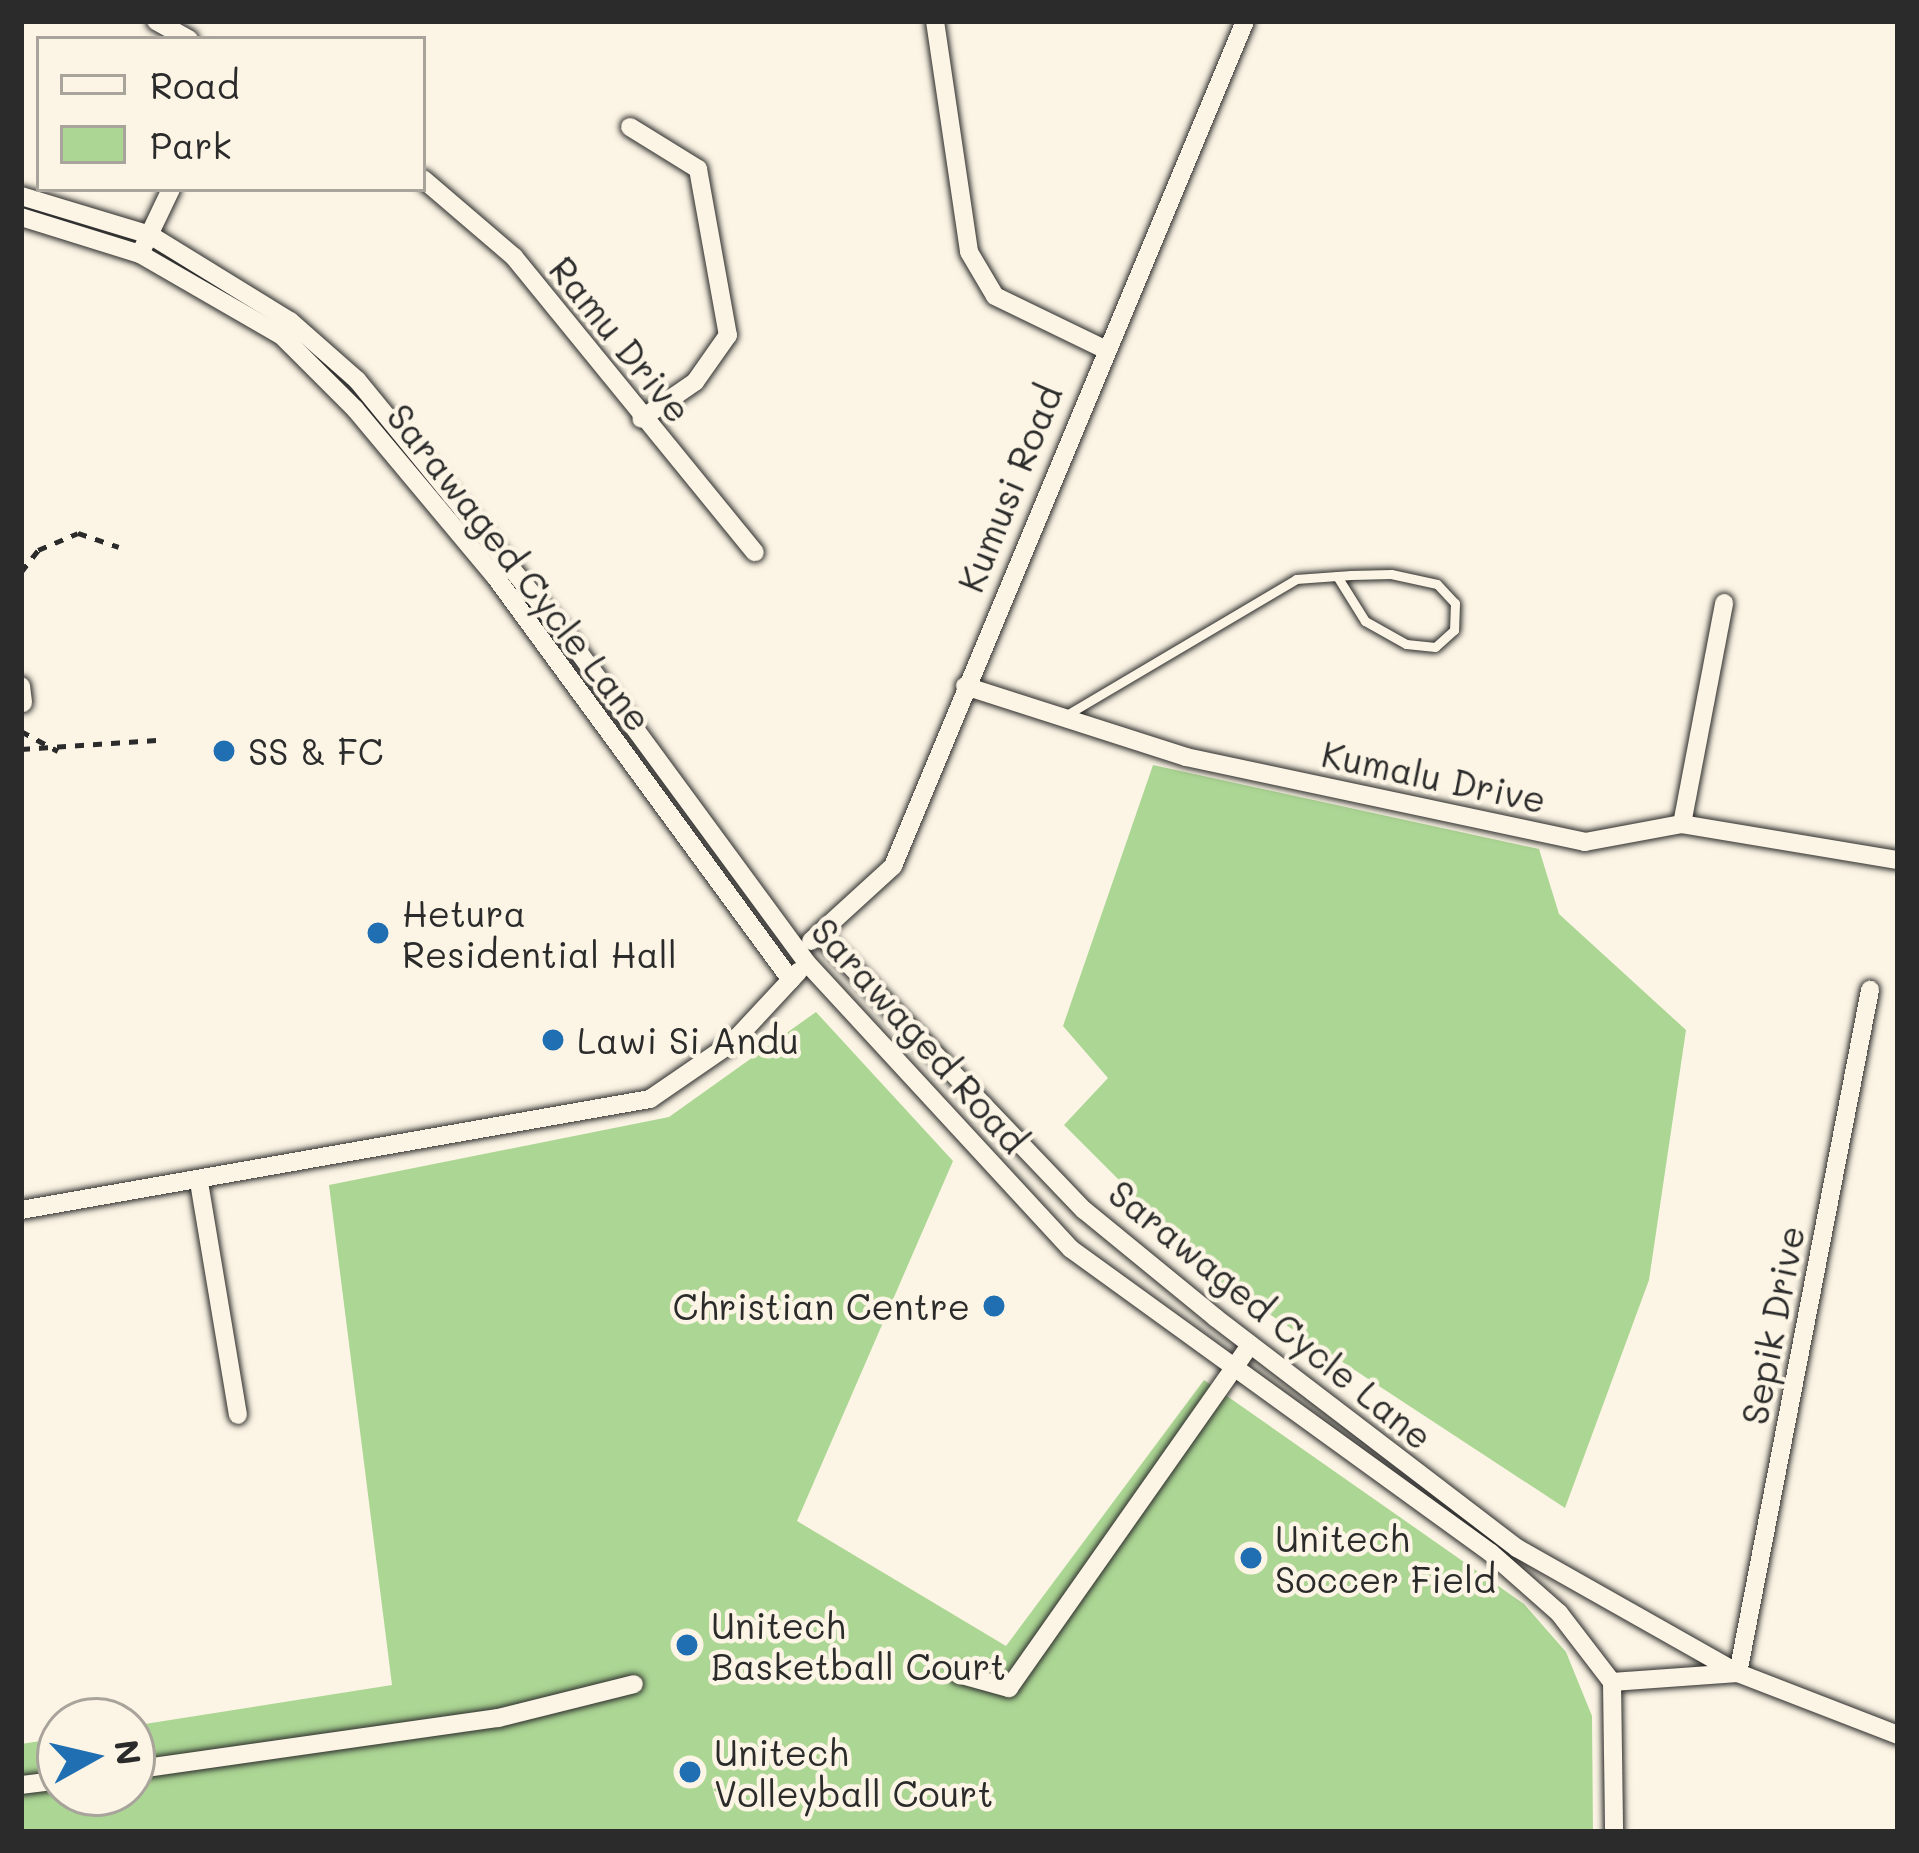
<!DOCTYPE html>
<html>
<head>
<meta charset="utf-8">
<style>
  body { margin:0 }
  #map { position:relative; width:1919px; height:1853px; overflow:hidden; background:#fcf5e5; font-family:Mali,sans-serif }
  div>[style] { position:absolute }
  .green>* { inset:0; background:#acd694 }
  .path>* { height:4.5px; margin-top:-2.25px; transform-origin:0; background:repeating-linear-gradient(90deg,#2b2b2b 0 9px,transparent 0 18px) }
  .roads { filter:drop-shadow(0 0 3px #2b2b2b) drop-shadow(0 0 3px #2b2b2b) }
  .lane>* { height:9px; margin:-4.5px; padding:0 4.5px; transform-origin:4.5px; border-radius:4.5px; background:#fcf5e5 }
  .street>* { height:18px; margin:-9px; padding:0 9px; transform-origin:9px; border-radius:9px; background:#fcf5e5 }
  .dots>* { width:33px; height:33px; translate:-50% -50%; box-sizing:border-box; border:6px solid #fcf5e5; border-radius:50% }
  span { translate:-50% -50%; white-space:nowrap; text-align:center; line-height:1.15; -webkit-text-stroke:9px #fcf5e5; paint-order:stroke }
  .street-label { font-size:36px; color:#2b2b2b }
  .poi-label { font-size:36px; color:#2b2b2b }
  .left { translate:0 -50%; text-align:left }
  .right { translate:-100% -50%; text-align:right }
  .frame { position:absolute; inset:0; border:24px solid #2b2b2b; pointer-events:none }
  .legend { position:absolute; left:36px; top:36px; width:390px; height:156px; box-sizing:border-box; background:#fcf5e5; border:3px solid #a8a49b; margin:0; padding:15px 21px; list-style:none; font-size:36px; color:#2b2b2b }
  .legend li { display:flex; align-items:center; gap:24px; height:60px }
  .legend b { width:60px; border:3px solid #a8a49b }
  .north { position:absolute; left:36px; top:1697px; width:120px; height:120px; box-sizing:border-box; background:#fcf5e5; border:3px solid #a8a49b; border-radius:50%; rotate:82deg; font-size:33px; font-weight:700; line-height:48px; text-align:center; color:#2b2b2b }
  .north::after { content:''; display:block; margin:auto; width:42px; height:54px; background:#1f6fb2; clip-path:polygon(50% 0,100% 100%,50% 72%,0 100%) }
</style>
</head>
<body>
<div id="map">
  <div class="green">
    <i style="clip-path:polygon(1153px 765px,1539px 849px,1559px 914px,1686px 1030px,1649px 1280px,1565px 1508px,1222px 1283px,1064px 1125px,1108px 1078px,1063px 1026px)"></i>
    <i style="clip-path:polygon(816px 1012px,953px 1161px,797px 1521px,1006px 1646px,1204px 1380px,1524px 1604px,1566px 1652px,1592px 1716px,1593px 1832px,21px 1832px,21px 1744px,60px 1738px,60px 1793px,132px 1793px,132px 1726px,392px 1685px,329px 1185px,669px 1117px)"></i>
  </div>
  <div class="path">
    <i style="left:21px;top:572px;width:28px;rotate:-52deg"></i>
    <i style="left:38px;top:550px;width:43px;rotate:-23deg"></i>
    <i style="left:78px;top:533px;width:43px;rotate:18.9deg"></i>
    <i style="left:21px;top:731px;width:42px;rotate:28.4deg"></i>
    <i style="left:21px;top:749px;width:136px;rotate:-3.8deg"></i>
  </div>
  <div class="roads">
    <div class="lane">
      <i style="left:1063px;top:717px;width:271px;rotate:-30.6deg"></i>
      <i style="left:1296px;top:579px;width:41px;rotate:-4.2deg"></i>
      <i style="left:1337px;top:576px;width:14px;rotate:-4deg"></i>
      <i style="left:1351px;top:575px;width:40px;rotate:-1.4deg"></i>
      <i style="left:1391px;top:574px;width:47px;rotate:12.3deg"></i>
      <i style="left:1437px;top:584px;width:26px;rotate:47deg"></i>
      <i style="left:1455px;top:603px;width:27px;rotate:92deg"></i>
      <i style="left:1454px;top:630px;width:25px;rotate:138deg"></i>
      <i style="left:1435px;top:647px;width:29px;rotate:-174deg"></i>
      <i style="left:1406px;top:644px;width:47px;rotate:-150.7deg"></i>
      <i style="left:1365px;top:621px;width:53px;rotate:-121.9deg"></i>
    </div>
    <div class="street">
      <i style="left:156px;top:21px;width:38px;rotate:29deg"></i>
      <i style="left:935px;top:21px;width:233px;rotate:81.6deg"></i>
      <i style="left:969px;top:252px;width:51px;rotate:59.4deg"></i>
      <i style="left:995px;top:296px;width:119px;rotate:25.9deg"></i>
      <i style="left:630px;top:127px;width:80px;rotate:31.7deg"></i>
      <i style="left:698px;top:169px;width:169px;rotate:79.8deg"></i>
      <i style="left:728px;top:335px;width:57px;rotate:125.1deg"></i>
      <i style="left:695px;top:382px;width:65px;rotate:145.6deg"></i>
      <i style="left:423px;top:179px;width:120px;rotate:40.6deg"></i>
      <i style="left:514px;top:257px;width:381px;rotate:50.8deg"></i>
      <i style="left:21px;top:196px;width:135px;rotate:16.8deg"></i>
      <i style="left:150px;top:235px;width:164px;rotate:31.6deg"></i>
      <i style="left:290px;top:321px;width:89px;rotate:41.4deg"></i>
      <i style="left:357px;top:380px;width:340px;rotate:50.7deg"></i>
      <i style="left:572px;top:643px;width:397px;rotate:53.7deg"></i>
      <i style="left:807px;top:963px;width:389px;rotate:47.3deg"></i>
      <i style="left:1071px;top:1249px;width:518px;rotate:35.9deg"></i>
      <i style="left:1491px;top:1553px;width:91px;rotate:41.4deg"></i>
      <i style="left:1559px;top:1613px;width:87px;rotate:52.5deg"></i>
      <i style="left:1612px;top:1682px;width:126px;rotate:-4.1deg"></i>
      <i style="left:1738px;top:1673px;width:172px;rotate:21.2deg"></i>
      <i style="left:21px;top:217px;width:125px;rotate:17.3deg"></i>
      <i style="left:140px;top:254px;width:72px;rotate:-64.5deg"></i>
      <i style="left:140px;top:254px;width:164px;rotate:30deg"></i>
      <i style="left:282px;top:336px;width:103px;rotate:45deg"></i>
      <i style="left:355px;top:409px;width:217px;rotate:50.1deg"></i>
      <i style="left:494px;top:575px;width:502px;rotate:53.75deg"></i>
      <i style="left:21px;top:686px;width:17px;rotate:83deg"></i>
      <i style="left:965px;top:686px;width:232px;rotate:17.8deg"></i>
      <i style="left:1186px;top:757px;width:408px;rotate:12deg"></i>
      <i style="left:1585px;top:842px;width:99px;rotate:-10.5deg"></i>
      <i style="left:1682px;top:824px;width:219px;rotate:9.5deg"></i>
      <i style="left:1682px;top:824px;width:225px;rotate:-79.2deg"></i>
      <i style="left:820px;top:934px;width:382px;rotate:46.3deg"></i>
      <i style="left:1084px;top:1210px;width:171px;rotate:39.3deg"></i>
      <i style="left:1216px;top:1318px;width:379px;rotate:37.4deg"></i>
      <i style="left:1517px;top:1548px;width:254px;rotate:29.5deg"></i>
      <i style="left:811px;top:941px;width:111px;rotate:-42.4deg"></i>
      <i style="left:893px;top:866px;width:915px;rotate:-67.38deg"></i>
      <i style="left:199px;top:1182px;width:236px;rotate:80.5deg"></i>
      <i style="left:21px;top:1210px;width:639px;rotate:-10.01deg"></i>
      <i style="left:650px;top:1099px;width:101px;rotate:-34.5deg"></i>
      <i style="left:733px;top:1042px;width:96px;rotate:-47.1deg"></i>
      <i style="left:1738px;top:1673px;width:696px;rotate:-79.06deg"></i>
      <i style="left:958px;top:1674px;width:53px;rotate:15.4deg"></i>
      <i style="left:1009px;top:1688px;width:419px;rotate:-54.9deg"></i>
      <i style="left:1612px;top:1682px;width:150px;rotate:89.2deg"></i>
      <i style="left:132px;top:1770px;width:370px;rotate:-8.1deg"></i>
      <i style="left:498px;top:1718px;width:140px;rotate:-14deg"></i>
      <i style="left:21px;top:1785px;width:39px;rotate:-7deg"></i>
    </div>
  </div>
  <div class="dots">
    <i style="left:224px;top:751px;background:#1f6fb2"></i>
    <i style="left:378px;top:933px;background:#1f6fb2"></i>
    <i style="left:553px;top:1040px;background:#1f6fb2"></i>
    <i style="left:994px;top:1306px;background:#1f6fb2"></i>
    <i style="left:1251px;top:1558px;background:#1f6fb2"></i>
    <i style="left:687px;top:1645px;background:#1f6fb2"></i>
    <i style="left:690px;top:1772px;background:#1f6fb2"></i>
  </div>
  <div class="street-label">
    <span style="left:621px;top:339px;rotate:51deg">Ramu Drive</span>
    <span style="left:1009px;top:488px;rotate:-68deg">Kumusi Road</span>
    <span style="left:520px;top:567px;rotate:52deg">Sarawaged Cycle Lane</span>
    <span style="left:1434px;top:776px;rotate:12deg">Kumalu Drive</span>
    <span style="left:920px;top:1035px;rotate:48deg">Sarawaged Road</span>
    <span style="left:1271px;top:1314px;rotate:39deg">Sarawaged Cycle Lane</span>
    <span style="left:1772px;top:1325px;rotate:-79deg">Sepik Drive</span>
  </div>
  <div class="poi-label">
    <span class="left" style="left:248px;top:751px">SS &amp; FC</span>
    <span class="left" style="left:402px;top:933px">Hetura<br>Residential Hall</span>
    <span class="left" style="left:577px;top:1040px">Lawi Si Andu</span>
    <span class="right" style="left:970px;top:1306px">Christian Centre</span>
    <span class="left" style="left:1275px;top:1558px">Unitech<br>Soccer Field</span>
    <span class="left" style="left:711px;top:1645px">Unitech<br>Basketball Court</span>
    <span class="left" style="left:714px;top:1772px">Unitech<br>Volleyball Court</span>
  </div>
  <div class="frame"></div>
  <ul class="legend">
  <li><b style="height:15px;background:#fcf5e5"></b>Road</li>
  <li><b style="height:33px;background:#acd694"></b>Park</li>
  </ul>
  <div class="north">N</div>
</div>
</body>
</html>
